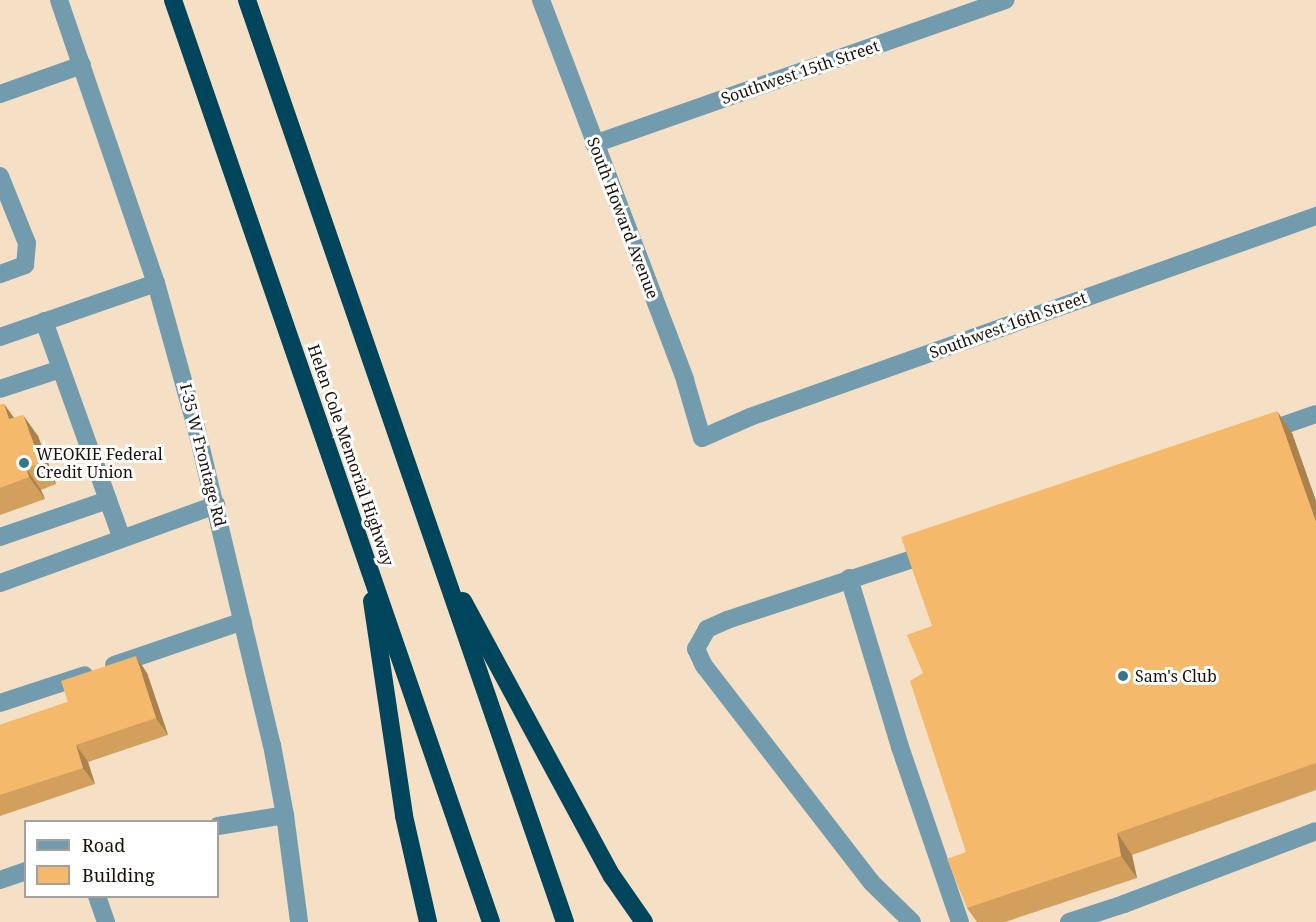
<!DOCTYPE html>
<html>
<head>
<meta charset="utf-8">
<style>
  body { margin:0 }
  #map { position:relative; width:1316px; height:922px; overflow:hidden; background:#f5e0c6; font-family:"Noto Serif",serif }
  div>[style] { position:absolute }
  .minor>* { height:18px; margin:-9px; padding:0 9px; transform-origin:9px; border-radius:9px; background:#729cae }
  .highway>* { height:18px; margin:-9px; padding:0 9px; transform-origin:9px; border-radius:9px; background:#00455b }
  .wall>* { inset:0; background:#d29f5c }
  .shaded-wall>* { inset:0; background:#ab824b }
  .building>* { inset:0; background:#f4b96b }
  .dots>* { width:16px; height:16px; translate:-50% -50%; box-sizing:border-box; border:3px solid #fff; border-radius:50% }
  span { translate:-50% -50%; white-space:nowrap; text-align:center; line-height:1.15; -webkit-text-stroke:6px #fff; paint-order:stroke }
  .street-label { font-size:16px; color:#191209 }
  .poi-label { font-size:16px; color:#191209 }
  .left { translate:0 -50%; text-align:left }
  .legend { position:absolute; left:24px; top:820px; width:195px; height:78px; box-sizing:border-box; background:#fff; border:2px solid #a3a09d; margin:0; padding:8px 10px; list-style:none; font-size:18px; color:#191209 }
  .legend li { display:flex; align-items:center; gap:12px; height:30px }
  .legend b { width:30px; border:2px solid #a3a09d }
</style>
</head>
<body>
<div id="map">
  <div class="minor">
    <i style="left:59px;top:0;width:299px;rotate:71.1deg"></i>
    <i style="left:156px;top:283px;width:149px;rotate:74.5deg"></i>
    <i style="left:196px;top:427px;width:327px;rotate:76.6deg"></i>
    <i style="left:272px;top:745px;width:71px;rotate:79.5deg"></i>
    <i style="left:285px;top:815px;width:108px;rotate:82.5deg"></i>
    <i style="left:541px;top:0;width:406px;rotate:69.2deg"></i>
    <i style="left:685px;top:380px;width:60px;rotate:73.7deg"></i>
    <i style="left:702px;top:438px;width:52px;rotate:-23.6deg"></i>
    <i style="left:750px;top:417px;width:601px;rotate:-19.55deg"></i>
    <i style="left:0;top:94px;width:87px;rotate:-19.5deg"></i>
    <i style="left:594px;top:144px;width:436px;rotate:-19.3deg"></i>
    <i style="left:0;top:176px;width:72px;rotate:68.1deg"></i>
    <i style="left:27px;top:243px;width:22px;rotate:95deg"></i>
    <i style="left:25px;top:265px;width:27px;rotate:160deg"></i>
    <i style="left:0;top:337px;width:165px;rotate:-19.1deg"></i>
    <i style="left:0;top:389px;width:64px;rotate:-18.2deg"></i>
    <i style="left:1264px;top:432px;width:55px;rotate:-19.1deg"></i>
    <i style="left:108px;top:500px;width:41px;rotate:70.3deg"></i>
    <i style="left:0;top:537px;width:114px;rotate:-18.9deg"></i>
    <i style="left:108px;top:500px;width:190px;rotate:-109.7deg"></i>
    <i style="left:849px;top:578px;width:177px;rotate:73.2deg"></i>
    <i style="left:900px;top:747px;width:185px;rotate:71.1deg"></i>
    <i style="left:0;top:583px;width:230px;rotate:-19.9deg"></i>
    <i style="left:114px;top:665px;width:136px;rotate:-18.8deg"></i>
    <i style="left:0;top:703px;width:89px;rotate:-18.2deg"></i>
    <i style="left:218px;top:826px;width:68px;rotate:-9.3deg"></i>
    <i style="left:0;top:880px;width:28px;rotate:-19deg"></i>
    <i style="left:97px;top:896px;width:28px;rotate:71deg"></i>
    <i style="left:912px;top:922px;width:56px;rotate:-135.7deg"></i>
    <i style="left:872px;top:883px;width:274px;rotate:-127.7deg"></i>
    <i style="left:704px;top:666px;width:19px;rotate:-115deg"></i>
    <i style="left:696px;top:649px;width:23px;rotate:-61deg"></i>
    <i style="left:707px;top:629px;width:22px;rotate:-24deg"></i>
    <i style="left:727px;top:620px;width:215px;rotate:-18.2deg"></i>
    <i style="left:1069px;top:922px;width:58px;rotate:-18.1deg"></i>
    <i style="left:1124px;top:904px;width:205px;rotate:-20.8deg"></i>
  </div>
  <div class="highway">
    <i style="left:173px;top:0;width:975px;rotate:70.97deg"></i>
    <i style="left:247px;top:0;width:975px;rotate:70.97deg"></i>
    <i style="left:372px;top:601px;width:217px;rotate:81.5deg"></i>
    <i style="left:404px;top:816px;width:109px;rotate:77.2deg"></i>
    <i style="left:463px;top:601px;width:313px;rotate:61.6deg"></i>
    <i style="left:612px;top:876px;width:56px;rotate:55.2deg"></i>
  </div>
  <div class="wall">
    <i style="clip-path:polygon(4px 404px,14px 418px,38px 436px,56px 484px,41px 490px,45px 499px,0 515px,0 405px)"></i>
    <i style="clip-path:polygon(1292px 433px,1316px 501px,1316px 790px,1132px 855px,1137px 878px,1005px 922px,977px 922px,967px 908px,966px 852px,923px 673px)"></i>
    <i style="clip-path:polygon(147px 673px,168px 735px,88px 762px,95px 784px,0 816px,0 725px,68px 702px)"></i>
  </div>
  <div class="shaded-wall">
    <i style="clip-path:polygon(4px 404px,19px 425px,9px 419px)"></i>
    <i style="clip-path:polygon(1277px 411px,1292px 433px,1316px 501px,1316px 522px)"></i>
    <i style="clip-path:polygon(23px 415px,38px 436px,56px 484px,41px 463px)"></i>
    <i style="clip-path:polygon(26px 468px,41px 490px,45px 499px,29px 477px)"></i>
    <i style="clip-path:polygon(136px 656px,147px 673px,168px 735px,156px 718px)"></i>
    <i style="clip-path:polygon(76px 745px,88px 762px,95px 784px,83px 768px)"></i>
    <i style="clip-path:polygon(1117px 833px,1132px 855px,1137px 878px,1121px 856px)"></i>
  </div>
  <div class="building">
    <i style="clip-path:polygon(4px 404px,9px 419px,23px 415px,41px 463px,26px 468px,29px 477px,0 488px,0 405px)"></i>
    <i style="clip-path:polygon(1277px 411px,1316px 522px,1316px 763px,1117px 833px,1121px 856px,967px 908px,947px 859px,966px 852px,910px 681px,923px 673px,907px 635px,932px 626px,901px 537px)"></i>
    <i style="clip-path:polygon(136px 656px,156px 718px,76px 745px,83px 768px,0 795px,0 725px,68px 702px,61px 681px)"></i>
  </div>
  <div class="dots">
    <i style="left:24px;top:463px;background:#39748d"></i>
    <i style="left:1123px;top:676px;background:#39748d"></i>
  </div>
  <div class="street-label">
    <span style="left:800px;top:72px;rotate:-19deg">Southwest 15th Street</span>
    <span style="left:623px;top:218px;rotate:69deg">South Howard Avenue</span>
    <span style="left:1008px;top:325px;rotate:-20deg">Southwest 16th Street</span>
    <span style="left:203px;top:455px;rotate:76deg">I-35 W Frontage Rd</span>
    <span style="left:351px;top:455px;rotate:71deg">Helen Cole Memorial Highway</span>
  </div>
  <div class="poi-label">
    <span class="left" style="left:36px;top:463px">WEOKIE Federal<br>Credit Union</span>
    <span class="left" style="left:1135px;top:676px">Sam's Club</span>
  </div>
  <ul class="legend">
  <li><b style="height:8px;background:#729cae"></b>Road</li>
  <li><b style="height:16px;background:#f4b96b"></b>Building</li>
  </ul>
</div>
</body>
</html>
